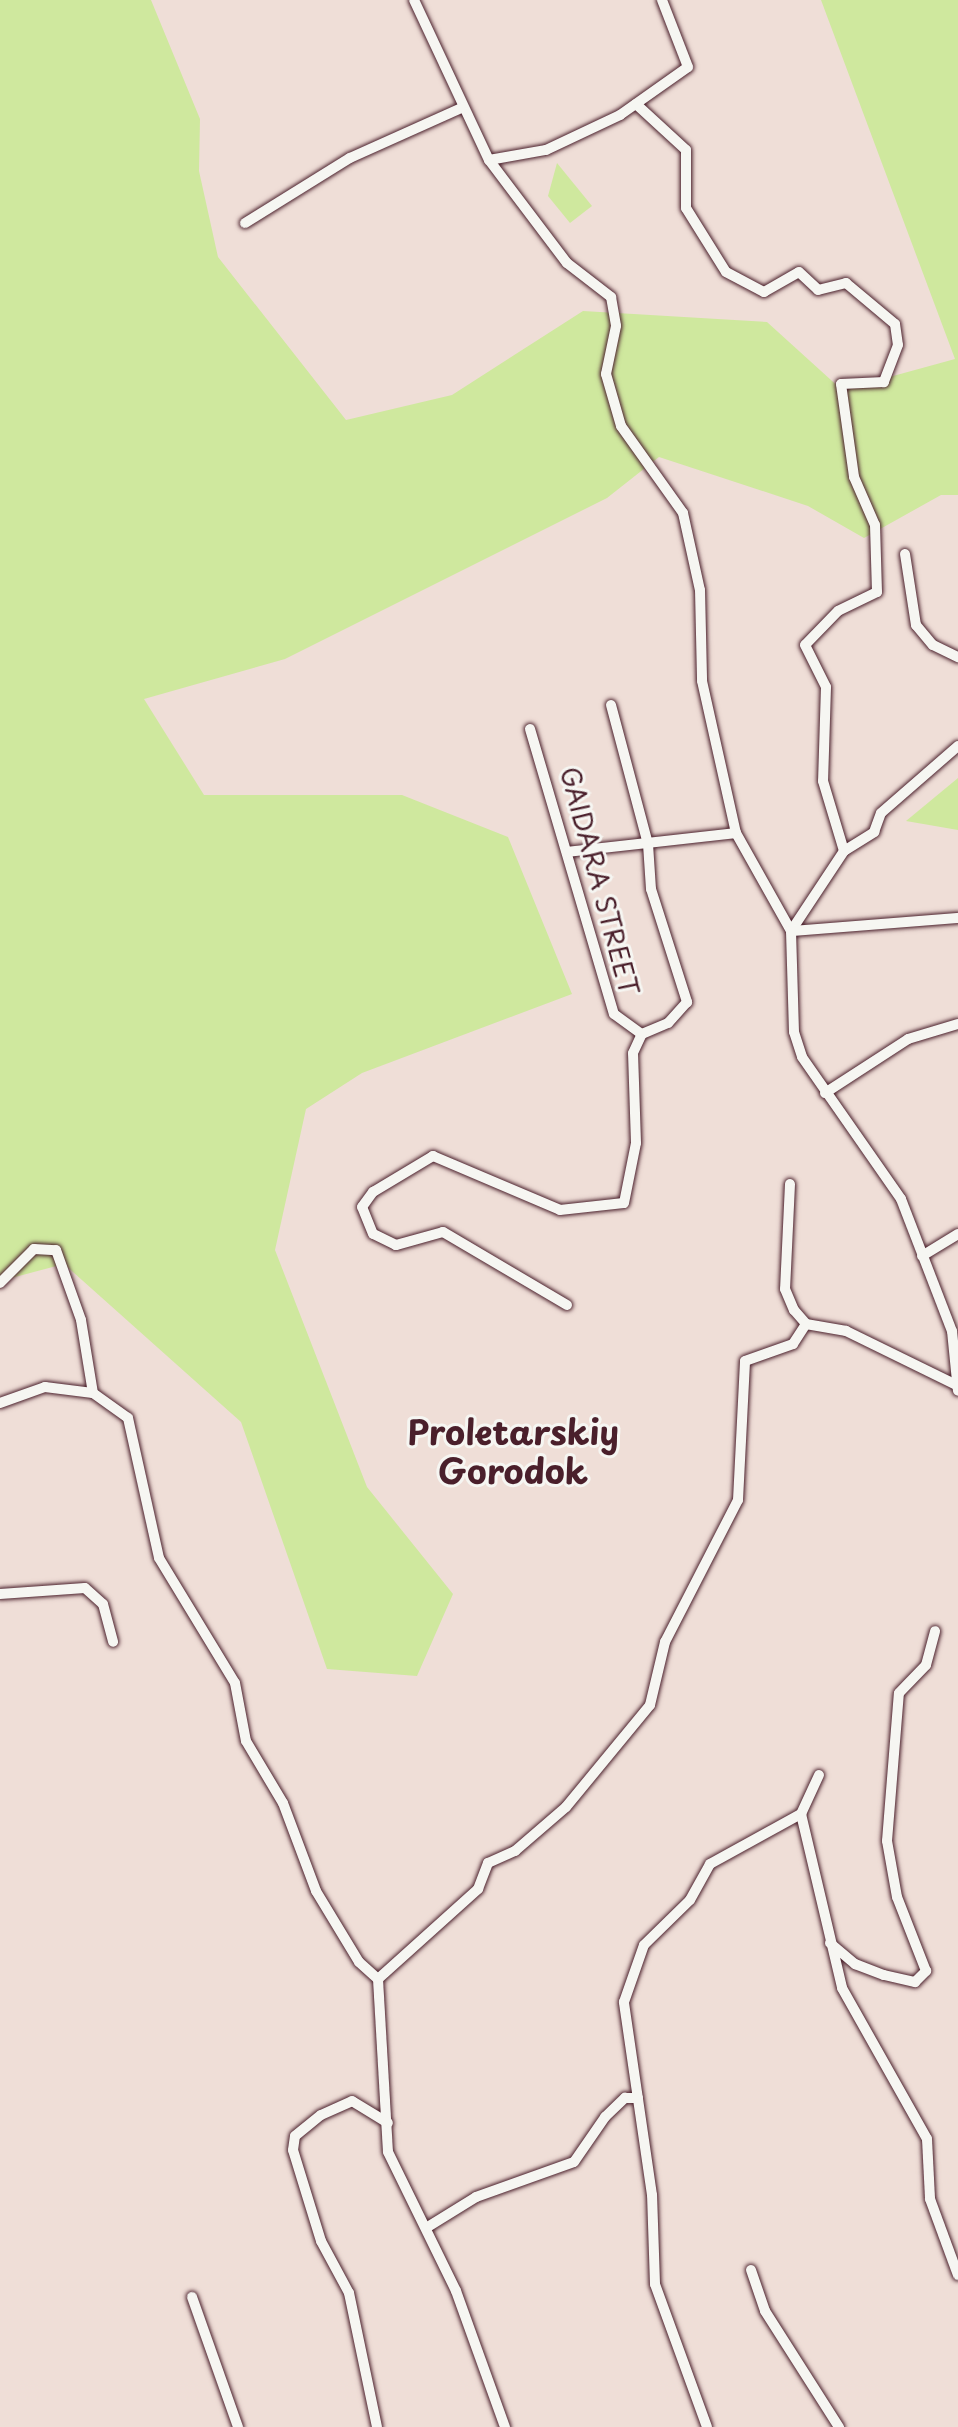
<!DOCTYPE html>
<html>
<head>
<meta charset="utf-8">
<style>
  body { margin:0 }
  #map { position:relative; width:958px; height:2427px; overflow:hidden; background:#efded7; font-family:"Playpen Sans",sans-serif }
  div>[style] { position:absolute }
  .green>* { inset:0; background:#cfe89e }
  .roads { filter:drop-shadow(0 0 2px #4a1f2b) drop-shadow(0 0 2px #4a1f2b) }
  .street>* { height:10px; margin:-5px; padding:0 5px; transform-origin:5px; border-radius:5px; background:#f6f6f2 }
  span { translate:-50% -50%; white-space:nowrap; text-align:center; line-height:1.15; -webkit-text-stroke:6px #f6f6f2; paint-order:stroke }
  .street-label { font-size:26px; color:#4a1f2b }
  .district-label { font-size:34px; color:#4a1f2b; font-weight:700 }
</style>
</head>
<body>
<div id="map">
  <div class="green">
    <i style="clip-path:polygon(0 0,151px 0,200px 119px,199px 171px,218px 257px,346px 420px,452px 395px,583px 311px,767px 322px,842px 390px,955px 359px,821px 0,958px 0,958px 495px,941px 495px,864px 538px,808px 506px,659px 457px,607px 498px,285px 659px,144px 699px,204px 795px,402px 795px,508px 837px,572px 994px,362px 1073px,306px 1109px,275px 1250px,367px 1487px,453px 1594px,417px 1676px,327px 1669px,241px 1422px,64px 1264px,0 1281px)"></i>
    <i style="clip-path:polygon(557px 163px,592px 206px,570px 223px,548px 196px)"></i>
    <i style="clip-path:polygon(958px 778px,958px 830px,906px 821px)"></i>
  </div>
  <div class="roads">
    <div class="street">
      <i style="left:414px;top:0;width:177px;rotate:64.9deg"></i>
      <i style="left:489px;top:160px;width:129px;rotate:52.9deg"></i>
      <i style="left:567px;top:263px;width:56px;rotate:37.7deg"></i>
      <i style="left:611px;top:297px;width:29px;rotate:80deg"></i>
      <i style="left:616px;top:326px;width:49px;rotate:101.8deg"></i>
      <i style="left:606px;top:374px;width:54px;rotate:73.9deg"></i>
      <i style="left:621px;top:426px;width:107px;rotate:54.5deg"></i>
      <i style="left:683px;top:513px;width:79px;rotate:77.6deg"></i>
      <i style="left:700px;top:590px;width:91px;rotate:88.7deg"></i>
      <i style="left:702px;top:681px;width:156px;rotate:77.4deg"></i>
      <i style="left:736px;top:833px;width:112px;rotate:60.7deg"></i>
      <i style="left:791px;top:931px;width:101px;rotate:88.3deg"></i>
      <i style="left:794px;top:1032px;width:26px;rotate:72deg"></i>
      <i style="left:802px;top:1057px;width:173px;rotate:55.1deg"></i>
      <i style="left:901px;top:1199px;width:142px;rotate:68.9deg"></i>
      <i style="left:952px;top:1331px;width:60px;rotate:84.3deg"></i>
      <i style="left:636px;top:104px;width:68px;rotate:42.6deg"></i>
      <i style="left:686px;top:150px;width:58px;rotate:90deg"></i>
      <i style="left:686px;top:208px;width:75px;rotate:58deg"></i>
      <i style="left:726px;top:272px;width:43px;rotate:27.8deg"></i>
      <i style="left:764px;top:292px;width:40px;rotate:-29.7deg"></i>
      <i style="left:799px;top:272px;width:26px;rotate:43deg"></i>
      <i style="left:818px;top:290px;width:29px;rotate:-14deg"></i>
      <i style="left:846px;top:283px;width:64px;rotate:39.9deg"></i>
      <i style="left:895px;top:324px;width:21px;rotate:82deg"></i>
      <i style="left:898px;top:345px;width:40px;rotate:111deg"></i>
      <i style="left:884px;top:382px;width:43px;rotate:177.3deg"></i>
      <i style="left:841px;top:384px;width:94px;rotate:82deg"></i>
      <i style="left:854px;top:477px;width:52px;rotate:66.4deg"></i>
      <i style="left:875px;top:525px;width:67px;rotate:88.3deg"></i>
      <i style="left:877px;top:592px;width:43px;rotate:154deg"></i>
      <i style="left:838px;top:611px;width:47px;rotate:134.1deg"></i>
      <i style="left:805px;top:645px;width:47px;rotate:63.4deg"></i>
      <i style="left:826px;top:687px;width:94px;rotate:91.8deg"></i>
      <i style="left:823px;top:781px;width:73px;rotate:73.3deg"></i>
      <i style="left:844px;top:851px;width:96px;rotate:123.5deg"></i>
      <i style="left:489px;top:160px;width:58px;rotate:-10deg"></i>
      <i style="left:546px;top:150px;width:82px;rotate:-25.3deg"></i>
      <i style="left:620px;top:115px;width:83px;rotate:-35.2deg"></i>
      <i style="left:688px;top:67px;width:72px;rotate:-111.2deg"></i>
      <i style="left:245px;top:223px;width:123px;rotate:-31.8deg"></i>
      <i style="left:350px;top:158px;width:122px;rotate:-24.2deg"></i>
      <i style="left:905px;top:554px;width:72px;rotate:81.2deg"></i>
      <i style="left:916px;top:625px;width:26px;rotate:50deg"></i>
      <i style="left:933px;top:645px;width:28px;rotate:26deg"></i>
      <i style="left:611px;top:705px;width:144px;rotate:75.1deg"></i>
      <i style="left:648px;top:844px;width:45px;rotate:86.2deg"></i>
      <i style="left:651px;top:889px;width:119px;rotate:72.3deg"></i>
      <i style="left:687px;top:1002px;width:28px;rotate:132deg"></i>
      <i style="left:668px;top:1023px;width:28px;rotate:157deg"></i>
      <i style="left:530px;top:729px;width:297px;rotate:73.6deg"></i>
      <i style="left:614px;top:1014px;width:34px;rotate:36deg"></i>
      <i style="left:844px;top:851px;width:36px;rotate:-32deg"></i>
      <i style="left:874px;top:832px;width:20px;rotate:-70deg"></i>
      <i style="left:881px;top:813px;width:102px;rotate:-41deg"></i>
      <i style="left:567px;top:852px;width:170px;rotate:-6.4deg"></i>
      <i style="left:791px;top:931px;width:168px;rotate:-4.5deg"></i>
      <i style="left:825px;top:1093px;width:99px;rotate:-33deg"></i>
      <i style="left:908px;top:1039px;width:52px;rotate:-16.7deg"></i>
      <i style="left:790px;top:1184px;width:105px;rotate:92.7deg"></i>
      <i style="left:785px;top:1289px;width:23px;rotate:67deg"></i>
      <i style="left:794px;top:1310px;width:18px;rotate:49deg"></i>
      <i style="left:806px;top:1324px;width:41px;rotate:9.9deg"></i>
      <i style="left:846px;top:1331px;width:123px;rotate:26.1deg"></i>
      <i style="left:922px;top:1256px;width:42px;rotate:-31.4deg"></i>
      <i style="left:0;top:1283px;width:48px;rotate:-45deg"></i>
      <i style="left:34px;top:1249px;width:22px;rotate:3deg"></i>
      <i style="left:56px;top:1250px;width:74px;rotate:70.3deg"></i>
      <i style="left:81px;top:1320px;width:74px;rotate:80.7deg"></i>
      <i style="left:567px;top:1305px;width:144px;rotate:-149.5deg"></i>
      <i style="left:443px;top:1232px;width:49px;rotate:164.5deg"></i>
      <i style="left:396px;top:1245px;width:25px;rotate:-154deg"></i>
      <i style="left:373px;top:1234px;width:29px;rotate:-112deg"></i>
      <i style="left:362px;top:1207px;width:19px;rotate:-54deg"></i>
      <i style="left:373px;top:1192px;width:70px;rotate:-31deg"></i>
      <i style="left:433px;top:1156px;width:138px;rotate:23deg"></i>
      <i style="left:560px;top:1210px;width:64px;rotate:-6.2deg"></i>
      <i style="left:624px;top:1203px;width:61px;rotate:-78.7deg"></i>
      <i style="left:636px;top:1143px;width:90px;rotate:-91.9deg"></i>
      <i style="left:633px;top:1053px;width:21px;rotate:-65deg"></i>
      <i style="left:0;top:1403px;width:48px;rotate:-19.6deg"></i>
      <i style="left:45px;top:1387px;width:48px;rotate:7.1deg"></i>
      <i style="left:93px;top:1393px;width:43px;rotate:35.5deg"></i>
      <i style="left:128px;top:1418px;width:143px;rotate:77.5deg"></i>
      <i style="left:159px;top:1558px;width:146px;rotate:58.7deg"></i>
      <i style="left:235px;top:1683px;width:59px;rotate:79.3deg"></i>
      <i style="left:246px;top:1741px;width:72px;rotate:59.2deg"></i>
      <i style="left:283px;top:1803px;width:94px;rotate:69.4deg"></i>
      <i style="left:316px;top:1891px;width:83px;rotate:58.8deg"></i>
      <i style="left:359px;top:1962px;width:25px;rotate:42deg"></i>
      <i style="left:378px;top:1979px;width:173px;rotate:86.7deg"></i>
      <i style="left:388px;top:2152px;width:155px;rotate:63.9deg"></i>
      <i style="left:456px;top:2291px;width:145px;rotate:70.2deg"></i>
      <i style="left:0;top:1594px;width:85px;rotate:-4deg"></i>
      <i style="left:85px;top:1588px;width:24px;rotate:42deg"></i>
      <i style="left:103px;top:1604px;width:39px;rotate:75deg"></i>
      <i style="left:819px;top:1775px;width:43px;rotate:114.8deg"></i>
      <i style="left:801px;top:1814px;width:179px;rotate:76.7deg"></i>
      <i style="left:842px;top:1988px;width:173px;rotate:60.6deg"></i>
      <i style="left:927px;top:2139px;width:60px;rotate:87.1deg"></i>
      <i style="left:930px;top:2199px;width:81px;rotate:69.8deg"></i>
      <i style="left:830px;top:1943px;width:33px;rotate:40deg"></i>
      <i style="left:855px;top:1964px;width:31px;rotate:21deg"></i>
      <i style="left:884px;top:1975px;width:32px;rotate:13deg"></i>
      <i style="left:915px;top:1982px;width:16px;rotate:-45deg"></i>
      <i style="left:926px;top:1971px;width:79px;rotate:-111.4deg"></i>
      <i style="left:897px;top:1897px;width:57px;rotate:-100.1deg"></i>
      <i style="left:887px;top:1841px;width:148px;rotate:-85.4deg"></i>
      <i style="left:899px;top:1693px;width:39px;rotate:-46deg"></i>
      <i style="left:926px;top:1665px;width:35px;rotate:-75deg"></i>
      <i style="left:378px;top:1979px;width:135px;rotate:-42deg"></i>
      <i style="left:478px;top:1889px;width:28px;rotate:-69deg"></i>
      <i style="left:488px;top:1863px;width:30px;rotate:-24deg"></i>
      <i style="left:515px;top:1851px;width:67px;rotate:-40.8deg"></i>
      <i style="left:566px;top:1807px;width:132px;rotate:-50.5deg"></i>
      <i style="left:650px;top:1705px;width:65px;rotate:-76.6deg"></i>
      <i style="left:665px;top:1642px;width:160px;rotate:-62.8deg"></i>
      <i style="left:738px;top:1500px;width:139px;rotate:-87.1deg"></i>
      <i style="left:745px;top:1361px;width:51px;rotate:-19.5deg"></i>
      <i style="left:793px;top:1344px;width:24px;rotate:-57deg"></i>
      <i style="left:426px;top:2228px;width:59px;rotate:-31.8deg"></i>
      <i style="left:476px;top:2197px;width:104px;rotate:-19.7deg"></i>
      <i style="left:574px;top:2162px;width:55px;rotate:-55.4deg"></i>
      <i style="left:605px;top:2117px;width:28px;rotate:-44deg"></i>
      <i style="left:625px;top:2098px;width:13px"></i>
      <i style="left:751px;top:2270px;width:43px;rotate:71.1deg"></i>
      <i style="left:765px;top:2311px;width:138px;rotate:57.5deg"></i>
      <i style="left:192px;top:2297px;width:138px;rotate:70.5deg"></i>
      <i style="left:377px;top:2427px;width:137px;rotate:-101.8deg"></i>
      <i style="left:349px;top:2293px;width:59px;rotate:-118.3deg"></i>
      <i style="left:321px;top:2241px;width:95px;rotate:-107.1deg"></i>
      <i style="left:293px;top:2150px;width:14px;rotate:-82deg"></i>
      <i style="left:295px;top:2136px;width:33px;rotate:-39deg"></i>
      <i style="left:321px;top:2115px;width:34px;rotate:-24deg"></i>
      <i style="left:352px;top:2101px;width:42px;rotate:31.4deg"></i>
      <i style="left:707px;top:2427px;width:152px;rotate:-110deg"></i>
      <i style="left:655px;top:2284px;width:89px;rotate:-91.9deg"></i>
      <i style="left:652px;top:2195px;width:195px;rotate:-98.3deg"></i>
      <i style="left:624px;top:2002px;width:60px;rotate:-70.7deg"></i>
      <i style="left:644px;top:1945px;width:64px;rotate:-44.4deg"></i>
      <i style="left:690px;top:1900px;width:41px;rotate:-60.9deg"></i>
      <i style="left:710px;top:1864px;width:104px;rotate:-28.8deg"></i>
    </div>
  </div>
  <div class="street-label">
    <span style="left:600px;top:881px;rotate:75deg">GAIDARA STREET</span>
  </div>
  <div class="district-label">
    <span style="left:513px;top:1451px">Proletarskiy<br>Gorodok</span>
  </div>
</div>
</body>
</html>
